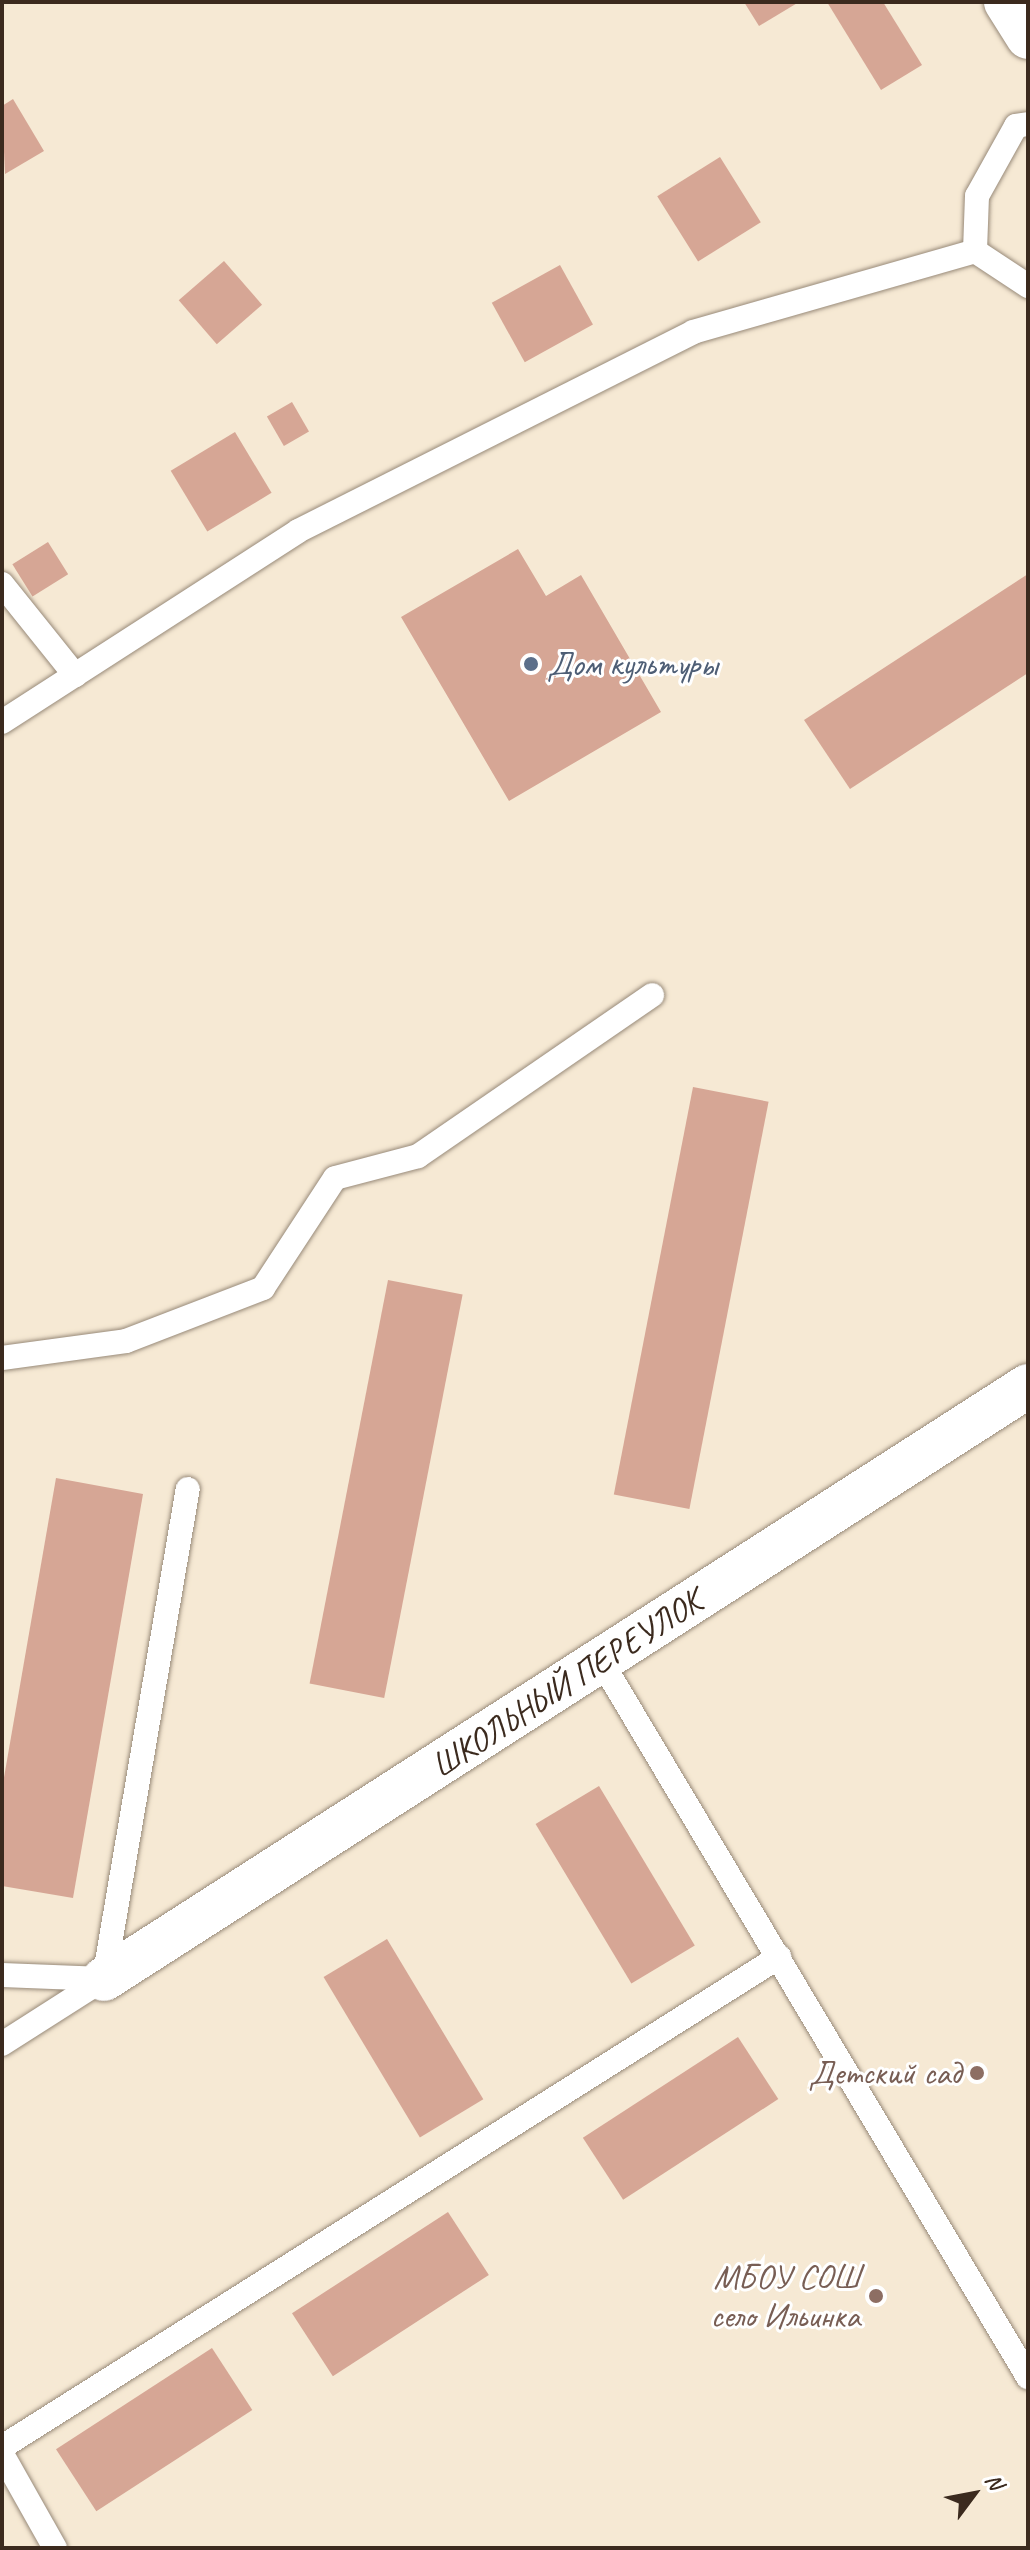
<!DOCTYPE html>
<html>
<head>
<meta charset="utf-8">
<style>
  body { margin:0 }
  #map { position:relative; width:1030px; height:2550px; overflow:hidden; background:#f6e9d4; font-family:Caveat,sans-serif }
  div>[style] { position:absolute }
  .building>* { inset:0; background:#d6a695; transform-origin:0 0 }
  .roads { filter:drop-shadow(0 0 2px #988a79) drop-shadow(0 0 2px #988a79) }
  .lane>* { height:24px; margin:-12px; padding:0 12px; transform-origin:12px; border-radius:12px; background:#fff }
  .street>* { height:44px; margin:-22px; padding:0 22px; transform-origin:22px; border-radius:22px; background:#fff }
  .dots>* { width:22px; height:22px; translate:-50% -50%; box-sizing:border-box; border:4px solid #fff; border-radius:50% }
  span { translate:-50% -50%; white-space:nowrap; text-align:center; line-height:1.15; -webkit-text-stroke:6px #fff; paint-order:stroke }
  .service-label { font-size:34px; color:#4e5e75 }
  .left { translate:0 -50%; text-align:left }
  .street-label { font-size:34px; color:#3b2a1e }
  .education-label { font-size:34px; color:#785e54 }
  .right { translate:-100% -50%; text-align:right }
  .frame { position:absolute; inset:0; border:4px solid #3b2a1e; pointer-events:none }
  .north { position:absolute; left:934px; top:2454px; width:80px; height:80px; -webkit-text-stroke:6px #fff; paint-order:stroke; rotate:58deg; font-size:22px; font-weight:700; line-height:32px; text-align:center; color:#3b2a1e }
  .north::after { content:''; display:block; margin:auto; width:28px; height:36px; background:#3b2a1e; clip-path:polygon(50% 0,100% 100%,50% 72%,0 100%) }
</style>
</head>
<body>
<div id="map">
  <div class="building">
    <i style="clip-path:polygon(744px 2px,799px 2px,759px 26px)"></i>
    <i style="clip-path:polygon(827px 2px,883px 2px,922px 65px,881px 90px)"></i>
    <i style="clip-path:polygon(13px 99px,44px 151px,5px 174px,2px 106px)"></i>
    <i style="left:720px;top:157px;width:77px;height:74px;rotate:58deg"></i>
    <i style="left:224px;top:261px;width:58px;height:60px;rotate:49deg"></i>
    <i style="left:560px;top:265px;width:68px;height:78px;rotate:61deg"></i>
    <i style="left:292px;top:402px;width:34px;height:29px;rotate:60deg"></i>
    <i style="left:235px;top:432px;width:71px;height:75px;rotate:59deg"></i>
    <i style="left:48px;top:542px;width:38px;height:42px;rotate:58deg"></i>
    <i style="clip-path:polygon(518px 549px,546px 596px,581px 575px,661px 712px,509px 801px,401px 617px)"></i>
    <i style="clip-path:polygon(1028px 574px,1028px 673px,850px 789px,804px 720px)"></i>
    <i style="left:693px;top:1087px;width:77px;height:415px;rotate:11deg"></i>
    <i style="left:388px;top:1280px;width:76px;height:411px;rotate:11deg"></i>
    <i style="clip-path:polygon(56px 1478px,143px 1494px,73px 1898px,2px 1886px,2px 1789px)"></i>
    <i style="left:599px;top:1786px;width:186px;height:74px;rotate:59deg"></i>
    <i style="left:387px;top:1939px;width:187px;height:74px;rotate:59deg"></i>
    <i style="left:738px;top:2037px;width:74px;height:185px;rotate:57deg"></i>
    <i style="left:448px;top:2212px;width:75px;height:186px;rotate:57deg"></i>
    <i style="left:212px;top:2348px;width:74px;height:186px;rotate:57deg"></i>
  </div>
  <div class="roads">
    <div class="lane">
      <i style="left:1028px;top:124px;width:12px;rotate:171deg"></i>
      <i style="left:1016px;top:126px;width:80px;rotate:119.1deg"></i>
      <i style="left:977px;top:196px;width:55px;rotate:92.1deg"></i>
      <i style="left:975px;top:251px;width:64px;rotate:33.4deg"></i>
      <i style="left:2px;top:584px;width:117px;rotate:51.3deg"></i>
      <i style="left:2px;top:722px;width:352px;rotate:-32.8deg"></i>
      <i style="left:298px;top:531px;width:442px;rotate:-26.7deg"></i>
      <i style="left:693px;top:332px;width:293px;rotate:-16deg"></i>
      <i style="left:2px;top:1358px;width:125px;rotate:-7.8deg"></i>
      <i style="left:126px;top:1341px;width:147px;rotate:-21.1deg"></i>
      <i style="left:263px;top:1288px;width:131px;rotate:-56.8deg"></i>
      <i style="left:335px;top:1178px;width:86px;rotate:-14.8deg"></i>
      <i style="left:418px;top:1156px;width:284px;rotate:-34.5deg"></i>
      <i style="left:601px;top:1661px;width:834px;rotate:59.19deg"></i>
      <i style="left:2px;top:1975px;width:102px;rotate:2.2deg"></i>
      <i style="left:2px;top:2044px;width:121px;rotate:-32.5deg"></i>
      <i style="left:104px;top:1979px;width:497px;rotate:-80.3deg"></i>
      <i style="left:2px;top:2447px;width:919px;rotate:-32.24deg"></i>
      <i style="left:2px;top:2454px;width:108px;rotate:60.6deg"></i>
    </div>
    <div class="street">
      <i style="left:1006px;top:2px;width:41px;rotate:57.8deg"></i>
      <i style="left:104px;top:1979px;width:1098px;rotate:-32.69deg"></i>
    </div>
  </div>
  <div class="dots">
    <i style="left:531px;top:664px;background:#5c6f8a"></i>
    <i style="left:977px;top:2073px;background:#8d6e63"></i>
    <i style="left:876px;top:2296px;background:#8d6e63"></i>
  </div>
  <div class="service-label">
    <span class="left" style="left:547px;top:664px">Дом культуры</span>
  </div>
  <div class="street-label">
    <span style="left:566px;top:1683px;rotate:-33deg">ШКОЛЬНЫЙ ПЕРЕУЛОК</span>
  </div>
  <div class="education-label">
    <span class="right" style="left:961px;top:2073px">Детский сад</span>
    <span class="right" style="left:860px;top:2296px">МБОУ СОШ<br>село Ильинка</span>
  </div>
  <div class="frame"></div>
  <div class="north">N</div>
</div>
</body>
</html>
